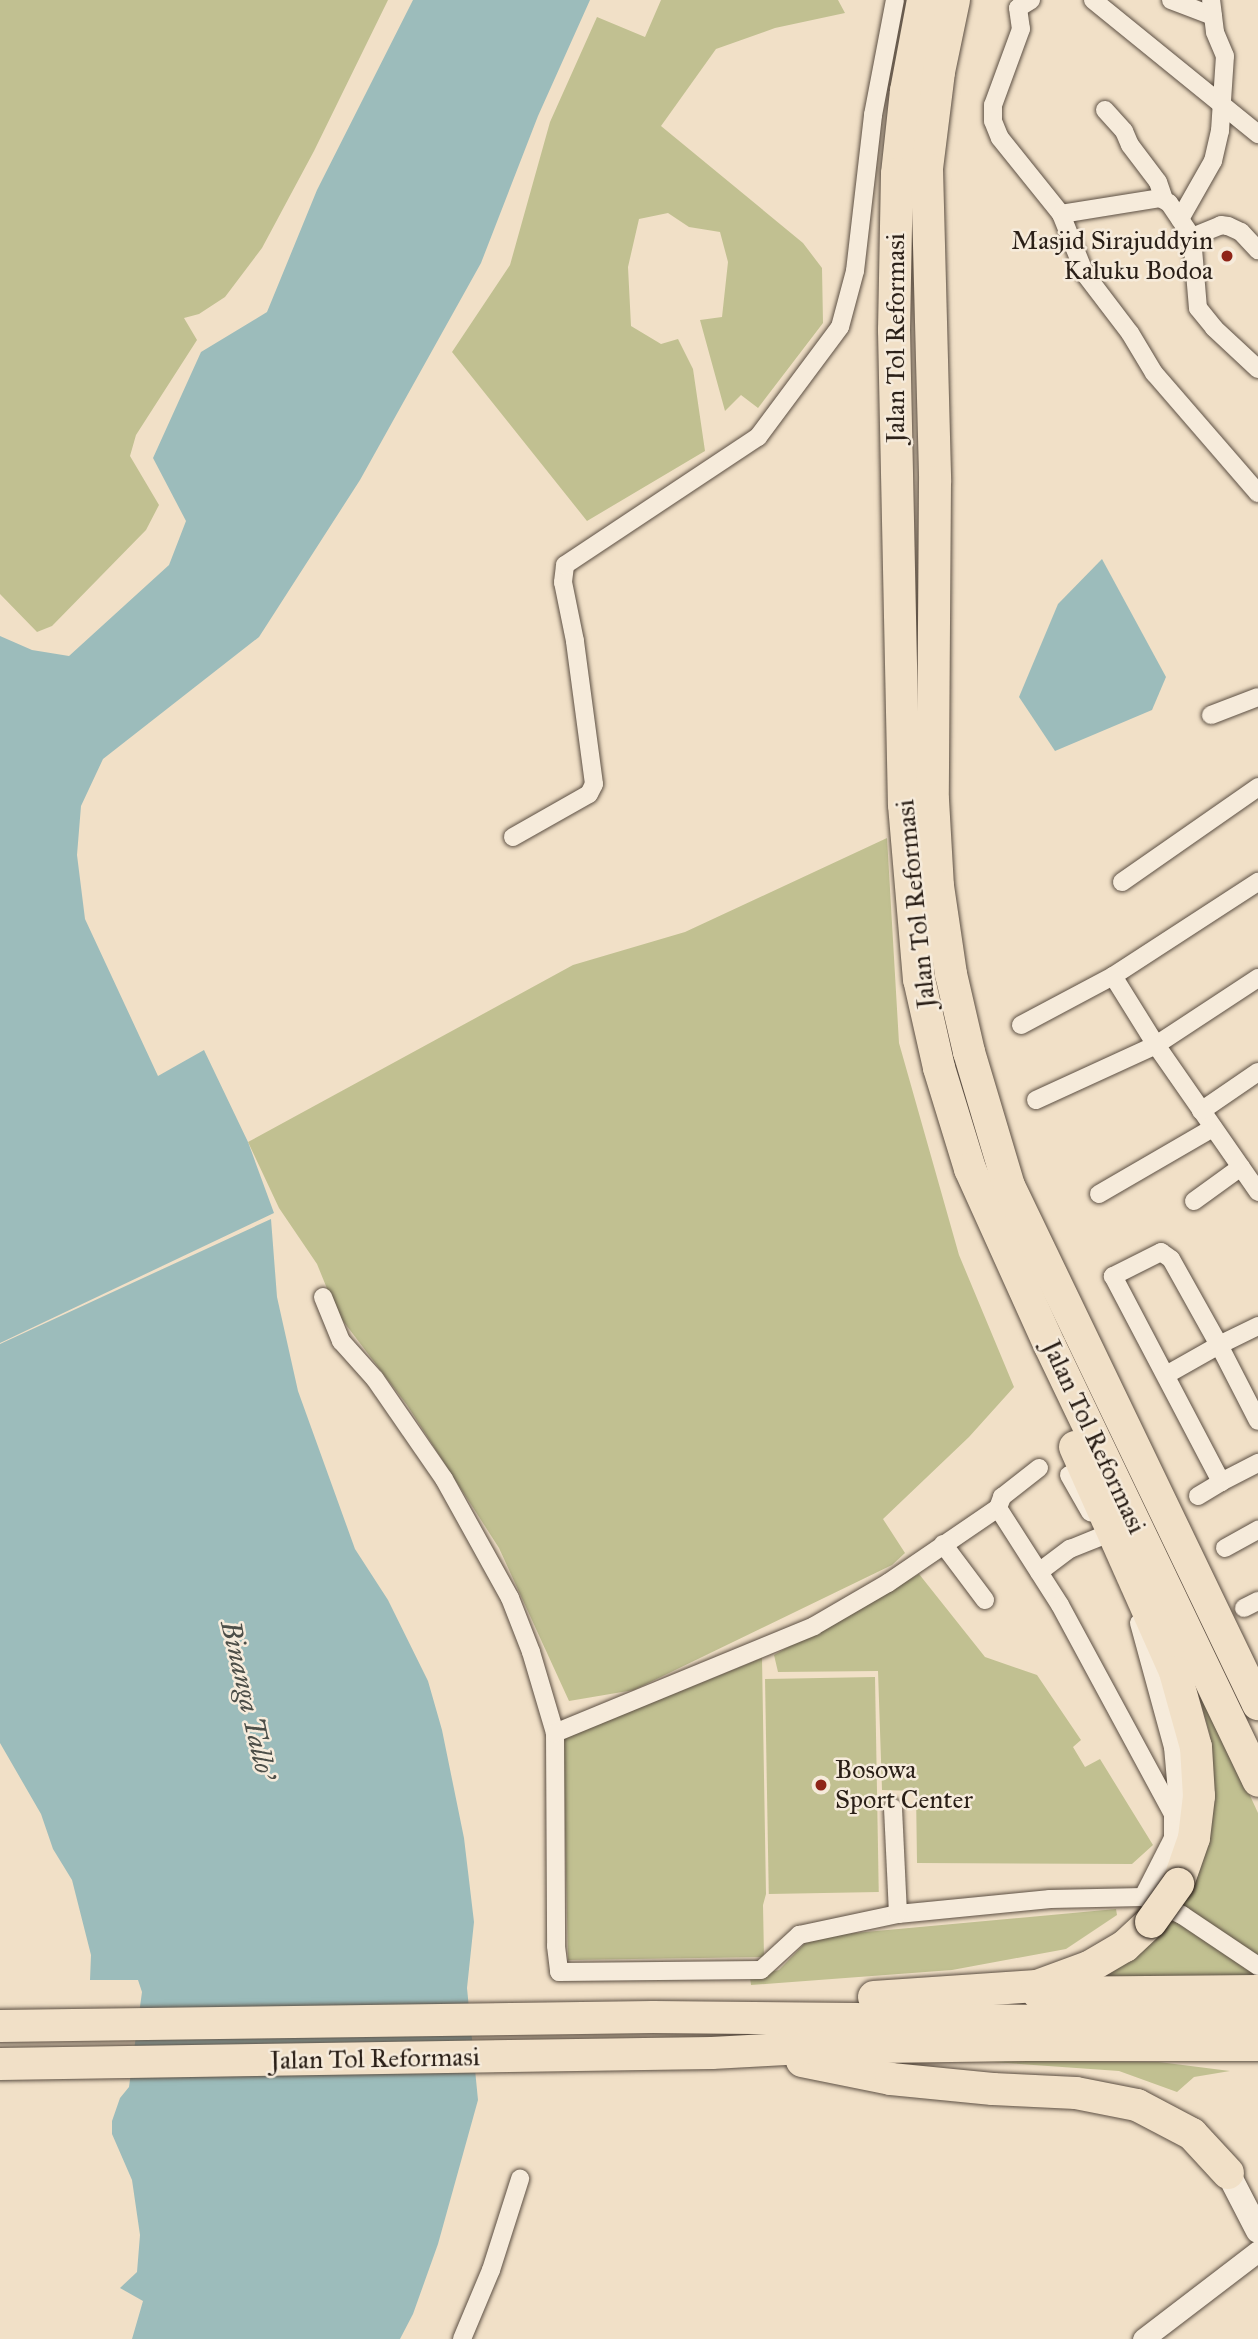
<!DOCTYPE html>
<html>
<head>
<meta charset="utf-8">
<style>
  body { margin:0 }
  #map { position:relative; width:1258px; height:2339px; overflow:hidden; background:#f1e0c7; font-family:"IM FELL Great Primer",serif }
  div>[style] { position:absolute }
  .green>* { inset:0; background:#c1c091; transform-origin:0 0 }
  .water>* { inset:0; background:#9cbcbb }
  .roads { filter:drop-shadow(0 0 2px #5c4f43) drop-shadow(0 0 2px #5c4f43) }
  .minor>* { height:18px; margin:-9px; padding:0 9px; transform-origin:9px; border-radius:9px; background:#f6ebdb }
  .tertiary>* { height:21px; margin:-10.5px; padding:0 10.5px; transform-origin:10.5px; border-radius:10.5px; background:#f6ebdb }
  .secondary>* { height:24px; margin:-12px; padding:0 12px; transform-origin:12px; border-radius:12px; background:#f6ebdb }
  .motorway>* { height:32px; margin:-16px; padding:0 16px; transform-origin:16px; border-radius:16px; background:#f1e0c7 }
  .bridges { filter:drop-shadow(0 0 2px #2a1f17) drop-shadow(0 0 2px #2a1f17) }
  .motorway-bridge>* { height:32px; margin:-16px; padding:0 16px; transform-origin:16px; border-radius:16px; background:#f1e0c7 }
  .dots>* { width:19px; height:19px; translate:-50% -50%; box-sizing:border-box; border:4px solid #f6ebdb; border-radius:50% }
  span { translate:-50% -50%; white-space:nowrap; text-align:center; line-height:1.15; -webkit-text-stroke:5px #f6ebdb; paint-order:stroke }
  .poi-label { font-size:26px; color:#2a1f17 }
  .right { translate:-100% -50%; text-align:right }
  .left { translate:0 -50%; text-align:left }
  .street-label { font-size:26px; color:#2a1f17 }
  .water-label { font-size:28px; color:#4c4e48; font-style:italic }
</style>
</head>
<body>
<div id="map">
  <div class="green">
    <i style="clip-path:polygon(0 0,388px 0,314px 151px,262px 248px,225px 297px,199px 314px,184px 318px,197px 340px,136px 435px,130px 456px,159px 505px,146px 530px,52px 626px,37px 632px,0 594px)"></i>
    <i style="clip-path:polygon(661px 0,838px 0,845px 13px,775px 28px,716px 49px,661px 126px,803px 243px,822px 268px,823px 323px,758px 408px,741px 395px,725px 411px,700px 320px,722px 317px,728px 262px,720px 232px,689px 227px,668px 213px,639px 219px,628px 267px,631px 326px,661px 344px,678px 339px,693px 369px,705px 451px,587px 521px,452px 352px,510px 265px,550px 122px,597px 17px,645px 37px)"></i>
    <i style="clip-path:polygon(887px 838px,899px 1043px,959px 1255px,1014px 1387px,969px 1437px,883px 1519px,905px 1553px,892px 1565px,634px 1690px,569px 1701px,499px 1548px,407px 1405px,337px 1313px,317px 1264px,279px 1208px,248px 1142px,573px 965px,685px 932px)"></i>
    <i style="clip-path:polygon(919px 1574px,985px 1657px,1037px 1675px,1081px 1740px,1073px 1747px,1085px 1767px,1100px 1759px,1153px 1845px,1132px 1864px,917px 1863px,916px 1791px,882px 1790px,878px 1671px,778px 1672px,774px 1655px)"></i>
    <i style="clip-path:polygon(1150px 1577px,1258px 1813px,1258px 1987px,1075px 1981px,1119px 1962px,1172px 1920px,1190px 1888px,1213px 1778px,1210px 1735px,1201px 1703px)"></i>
    <i style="clip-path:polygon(762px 1658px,766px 1894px,763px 1905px,764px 1957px,568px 1960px,563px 1739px)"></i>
    <i style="left:875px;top:1677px;width:215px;height:110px;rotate:89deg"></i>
    <i style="clip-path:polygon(1116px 1909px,1117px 1915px,1066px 1949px,952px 1970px,751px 1985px,750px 1977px,779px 1970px,811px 1937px)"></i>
    <i style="clip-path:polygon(965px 2060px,1159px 2062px,1230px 2071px,1194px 2077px,1177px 2092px,1119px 2071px)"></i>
  </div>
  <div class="water">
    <i style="clip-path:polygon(413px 0,590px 0,538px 116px,481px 263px,360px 480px,259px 637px,103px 759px,81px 806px,77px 855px,85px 919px,158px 1076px,204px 1050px,248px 1142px,274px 1213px,0 1343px,0 636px,32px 650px,69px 656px,169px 565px,186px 521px,153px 458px,201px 352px,267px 312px,317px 190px)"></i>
    <i style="clip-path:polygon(1102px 559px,1166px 677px,1152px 710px,1055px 751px,1019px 697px,1058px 604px)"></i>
    <i style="clip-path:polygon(271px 1219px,277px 1297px,298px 1391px,355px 1549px,388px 1600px,428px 1681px,442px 1730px,464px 1838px,474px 1922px,467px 1988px,478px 2100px,438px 2244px,413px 2314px,400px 2339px,132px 2339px,143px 2301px,120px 2288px,137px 2272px,140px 2235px,132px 2180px,112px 2134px,112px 2121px,120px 2098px,129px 2087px,142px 1992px,138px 1980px,90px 1980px,91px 1955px,72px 1880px,53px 1849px,41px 1814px,0 1743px,0 1344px)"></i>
  </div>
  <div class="roads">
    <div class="minor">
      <i style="left:1031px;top:0;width:15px;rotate:148deg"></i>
      <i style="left:1018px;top:8px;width:21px;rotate:82deg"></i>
      <i style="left:1021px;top:29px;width:81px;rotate:110.2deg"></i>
      <i style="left:993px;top:105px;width:16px;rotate:90deg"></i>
      <i style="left:993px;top:121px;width:18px;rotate:68deg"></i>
      <i style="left:1000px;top:138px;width:97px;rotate:51.2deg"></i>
      <i style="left:1061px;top:214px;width:65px;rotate:68.2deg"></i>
      <i style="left:1085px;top:274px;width:74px;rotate:52.7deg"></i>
      <i style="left:1130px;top:333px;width:47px;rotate:59deg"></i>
      <i style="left:1154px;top:373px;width:159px;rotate:49.1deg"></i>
      <i style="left:1093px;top:0;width:213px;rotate:39.1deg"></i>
      <i style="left:1171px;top:0;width:45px;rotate:20.9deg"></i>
      <i style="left:1105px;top:110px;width:28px;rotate:48deg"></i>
      <i style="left:1124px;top:131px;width:15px;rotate:67deg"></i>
      <i style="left:1130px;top:145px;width:46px;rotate:52.9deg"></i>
      <i style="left:1158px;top:182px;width:18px;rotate:71deg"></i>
      <i style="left:1061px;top:214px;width:100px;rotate:-9.2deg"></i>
      <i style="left:1160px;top:198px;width:10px;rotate:29deg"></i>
      <i style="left:1169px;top:203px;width:41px;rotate:55.9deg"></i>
      <i style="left:1192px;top:237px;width:71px;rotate:85.2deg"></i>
      <i style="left:1198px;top:308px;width:26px;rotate:51deg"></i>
      <i style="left:1214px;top:328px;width:60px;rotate:43deg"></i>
      <i style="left:1180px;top:219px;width:67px;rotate:-60.4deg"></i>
      <i style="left:1213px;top:161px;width:31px;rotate:-77deg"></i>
      <i style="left:1220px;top:131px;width:75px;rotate:-86.2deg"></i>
      <i style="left:1225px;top:56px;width:26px;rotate:-113deg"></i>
      <i style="left:1215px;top:32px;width:32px;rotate:-97deg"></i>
      <i style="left:1192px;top:237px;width:31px;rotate:-22deg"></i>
      <i style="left:1221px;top:225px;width:7px;rotate:8deg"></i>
      <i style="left:1228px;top:226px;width:14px;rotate:25deg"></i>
      <i style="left:1241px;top:232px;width:25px;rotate:47deg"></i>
      <i style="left:1211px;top:715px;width:50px;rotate:-21deg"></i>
      <i style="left:513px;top:837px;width:87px;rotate:-29.5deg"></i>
      <i style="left:589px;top:794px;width:11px;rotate:-63deg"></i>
      <i style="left:594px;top:784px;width:144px;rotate:-97.6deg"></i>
      <i style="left:575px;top:641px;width:60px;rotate:-101.5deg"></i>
      <i style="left:563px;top:582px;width:17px;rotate:-83deg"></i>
      <i style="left:565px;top:565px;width:232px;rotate:-33.6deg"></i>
      <i style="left:758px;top:437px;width:137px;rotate:-53.3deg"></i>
      <i style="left:840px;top:327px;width:58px;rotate:-75deg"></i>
      <i style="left:855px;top:271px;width:157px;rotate:-83.4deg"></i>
      <i style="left:873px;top:115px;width:117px;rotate:-79.2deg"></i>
      <i style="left:1122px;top:882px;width:166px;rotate:-34.9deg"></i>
      <i style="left:1113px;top:976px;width:173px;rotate:-33deg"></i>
      <i style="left:1021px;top:1025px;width:104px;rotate:-28deg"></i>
      <i style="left:1113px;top:976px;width:81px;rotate:58.1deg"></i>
      <i style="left:1156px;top:1045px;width:122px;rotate:-33.3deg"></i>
      <i style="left:1036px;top:1100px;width:132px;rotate:-24.6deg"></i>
      <i style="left:1156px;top:1045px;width:179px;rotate:55.2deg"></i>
      <i style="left:1201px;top:1111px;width:69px;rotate:-34.4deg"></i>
      <i style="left:1099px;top:1194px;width:132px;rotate:-30.1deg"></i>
      <i style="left:1194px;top:1201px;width:58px;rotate:-35.9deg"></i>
      <i style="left:323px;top:1297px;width:48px;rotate:67.8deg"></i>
      <i style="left:341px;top:1341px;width:51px;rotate:48.2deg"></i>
      <i style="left:375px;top:1379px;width:121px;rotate:55.4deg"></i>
      <i style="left:444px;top:1479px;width:136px;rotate:61deg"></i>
      <i style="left:510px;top:1598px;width:58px;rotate:68.7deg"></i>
      <i style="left:531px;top:1652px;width:84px;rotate:73.5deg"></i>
      <i style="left:555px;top:1733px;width:213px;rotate:89.7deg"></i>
      <i style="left:556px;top:1946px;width:26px;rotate:83deg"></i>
      <i style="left:559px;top:1972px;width:202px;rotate:-0.6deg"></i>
      <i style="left:761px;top:1970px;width:52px;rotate:-42.6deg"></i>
      <i style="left:799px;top:1935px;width:101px;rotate:-12deg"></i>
      <i style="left:898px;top:1914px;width:153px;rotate:-5.6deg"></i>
      <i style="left:1050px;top:1899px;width:93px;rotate:-1.2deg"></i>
      <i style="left:1143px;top:1897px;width:43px;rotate:24.8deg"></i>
      <i style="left:1182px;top:1915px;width:92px;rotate:33.9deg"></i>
      <i style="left:1258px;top:1326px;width:43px;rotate:154deg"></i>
      <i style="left:1219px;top:1345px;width:85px;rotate:62.8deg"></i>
      <i style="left:1166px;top:1375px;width:61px;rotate:-29.5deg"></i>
      <i style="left:1219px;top:1345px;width:98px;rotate:-119.2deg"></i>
      <i style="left:1171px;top:1259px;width:12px;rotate:-145deg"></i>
      <i style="left:1161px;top:1252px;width:54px;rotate:153.4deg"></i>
      <i style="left:1113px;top:1276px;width:233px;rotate:62.3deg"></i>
      <i style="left:1221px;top:1482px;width:42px;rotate:-27.2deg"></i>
      <i style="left:1069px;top:1475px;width:43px;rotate:60.4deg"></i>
      <i style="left:1198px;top:1496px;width:27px;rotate:-31deg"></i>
      <i style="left:998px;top:1508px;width:115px;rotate:57.4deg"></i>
      <i style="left:1060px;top:1605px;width:238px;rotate:61.6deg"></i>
      <i style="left:1173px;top:1814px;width:24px;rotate:90deg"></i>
      <i style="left:1173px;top:1838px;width:66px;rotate:117deg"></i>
      <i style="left:943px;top:1544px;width:70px;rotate:53.1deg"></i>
      <i style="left:1225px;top:1548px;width:38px;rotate:-29deg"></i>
      <i style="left:1039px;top:1572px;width:39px;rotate:-37deg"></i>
      <i style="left:1070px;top:1549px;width:35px;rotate:-22deg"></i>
      <i style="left:1244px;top:1608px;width:16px;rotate:-27deg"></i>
      <i style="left:1139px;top:1623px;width:129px;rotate:74.7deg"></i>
      <i style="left:1173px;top:1747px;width:45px;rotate:84.9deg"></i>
      <i style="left:1177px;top:1792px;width:22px;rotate:100deg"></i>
      <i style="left:555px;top:1733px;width:280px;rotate:-22.4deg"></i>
      <i style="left:814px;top:1626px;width:86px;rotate:-30.2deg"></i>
      <i style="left:888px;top:1583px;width:133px;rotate:-34.3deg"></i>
      <i style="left:998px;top:1508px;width:12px;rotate:-70deg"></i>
      <i style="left:1002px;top:1497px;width:47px;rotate:-38.1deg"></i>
      <i style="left:893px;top:1808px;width:106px;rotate:87.3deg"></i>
      <i style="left:462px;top:2339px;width:75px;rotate:-67.2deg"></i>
      <i style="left:491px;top:2270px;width:96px;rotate:-72.3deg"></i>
    </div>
    <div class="tertiary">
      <i style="left:1143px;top:2339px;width:145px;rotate:-37.4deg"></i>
    </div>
    <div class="secondary">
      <i style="left:1228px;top:2173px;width:65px;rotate:62.7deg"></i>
    </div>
    <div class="motorway">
      <i style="left:923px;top:0;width:93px;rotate:100.6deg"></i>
      <i style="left:906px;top:91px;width:83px;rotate:96.2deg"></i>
      <i style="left:897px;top:174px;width:156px;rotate:91.1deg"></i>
      <i style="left:894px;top:330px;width:475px;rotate:88.8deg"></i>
      <i style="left:904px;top:805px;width:175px;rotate:85.1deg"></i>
      <i style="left:919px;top:979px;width:91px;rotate:77.3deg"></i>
      <i style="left:939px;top:1068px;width:106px;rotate:72.9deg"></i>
      <i style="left:970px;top:1169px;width:194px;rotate:65.7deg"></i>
      <i style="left:1050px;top:1346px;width:482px;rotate:64.4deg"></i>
      <i style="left:954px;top:0;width:74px;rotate:101.8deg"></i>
      <i style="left:939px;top:72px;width:98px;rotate:97.1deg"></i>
      <i style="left:927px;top:169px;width:313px;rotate:88.5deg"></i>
      <i style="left:935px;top:482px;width:318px;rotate:90.4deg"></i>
      <i style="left:933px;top:800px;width:86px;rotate:86.7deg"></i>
      <i style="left:938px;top:886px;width:89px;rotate:81.6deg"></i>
      <i style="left:951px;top:974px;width:80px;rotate:77deg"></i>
      <i style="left:969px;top:1052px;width:140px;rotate:73.4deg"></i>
      <i style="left:1009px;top:1186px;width:575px;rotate:64.33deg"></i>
      <i style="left:1075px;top:1447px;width:246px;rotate:66deg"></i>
      <i style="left:1175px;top:1672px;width:78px;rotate:74.4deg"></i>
      <i style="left:1196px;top:1747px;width:49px;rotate:86.5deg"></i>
      <i style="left:1199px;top:1796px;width:42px;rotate:96.8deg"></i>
      <i style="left:1194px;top:1838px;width:49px;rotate:109.2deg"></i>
      <i style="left:1038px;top:1993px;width:220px;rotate:-0.5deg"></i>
      <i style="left:874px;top:1997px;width:163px;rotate:-3.9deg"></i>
      <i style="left:1037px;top:1986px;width:55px;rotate:-20.1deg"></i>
      <i style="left:1089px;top:1967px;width:42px;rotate:-30.3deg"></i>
      <i style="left:1125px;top:1946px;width:35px;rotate:-43deg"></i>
      <i style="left:0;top:2026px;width:653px;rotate:-0.79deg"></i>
      <i style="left:653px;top:2017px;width:605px;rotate:0.57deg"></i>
      <i style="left:802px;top:2061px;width:91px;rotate:11.4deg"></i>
      <i style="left:891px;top:2079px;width:102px;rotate:5.6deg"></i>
      <i style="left:993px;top:2089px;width:83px;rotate:2.8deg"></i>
      <i style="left:1076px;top:2093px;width:62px;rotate:11.1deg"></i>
      <i style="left:1137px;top:2105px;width:62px;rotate:27.8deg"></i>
      <i style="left:1192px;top:2134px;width:53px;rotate:47.3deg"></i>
      <i style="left:0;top:2064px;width:712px;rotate:-0.89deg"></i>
      <i style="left:712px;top:2053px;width:92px;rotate:-3.1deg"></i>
      <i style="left:804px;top:2048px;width:223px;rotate:-0.8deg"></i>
      <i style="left:1027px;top:2045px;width:231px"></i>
    </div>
  </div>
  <div class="bridges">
    <div class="motorway-bridge">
      <i style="left:1151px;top:1922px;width:47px;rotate:-54.6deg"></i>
    </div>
  </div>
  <div class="dots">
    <i style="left:1227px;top:256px;background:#8f2418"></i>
    <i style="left:821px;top:1785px;background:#8f2418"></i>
  </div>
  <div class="poi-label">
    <span class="right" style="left:1213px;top:256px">Masjid Sirajuddyin<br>Kaluku Bodoa</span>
    <span class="left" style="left:835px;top:1785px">Bosowa<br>Sport Center</span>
  </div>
  <div class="street-label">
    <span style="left:896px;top:338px;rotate:-90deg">Jalan Tol Reformasi</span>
    <span style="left:916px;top:904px;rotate:-96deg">Jalan Tol Reformasi</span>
    <span style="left:1094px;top:1437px;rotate:65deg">Jalan Tol Reformasi</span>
    <span style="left:375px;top:2059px;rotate:-1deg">Jalan Tol Reformasi</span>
  </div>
  <div class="water-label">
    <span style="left:248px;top:1700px;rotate:77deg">Binanga Tallo'</span>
  </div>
</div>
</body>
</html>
